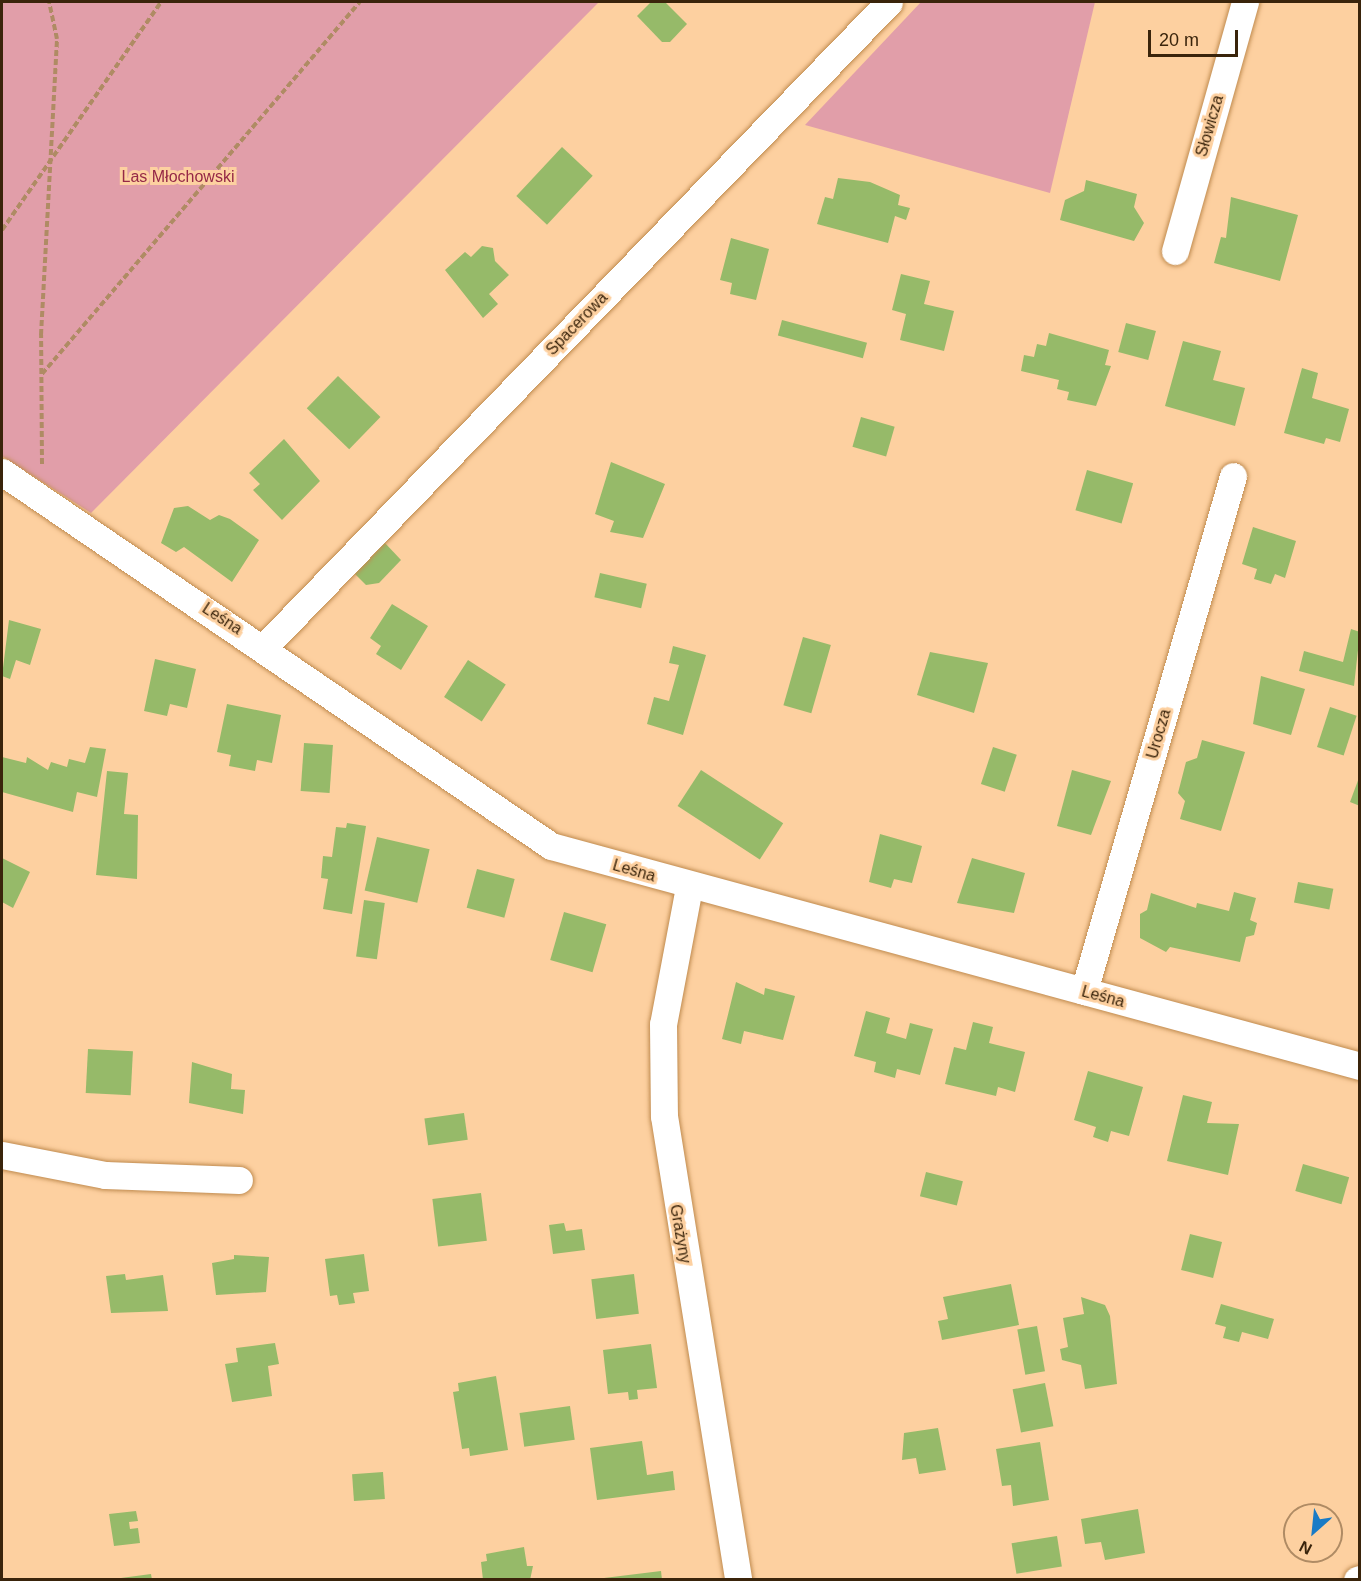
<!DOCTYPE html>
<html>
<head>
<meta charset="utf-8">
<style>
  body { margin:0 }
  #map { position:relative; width:1361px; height:1581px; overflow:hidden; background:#fdd0a0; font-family:Arial,sans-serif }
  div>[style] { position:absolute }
  .green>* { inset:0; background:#e19ea9 }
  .building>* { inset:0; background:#96ba69; transform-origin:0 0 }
  .path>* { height:4px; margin-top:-2px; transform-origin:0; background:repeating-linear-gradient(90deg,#af8b64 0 6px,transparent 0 9px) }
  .roads { filter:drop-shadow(0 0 2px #c08b4f) drop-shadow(0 0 2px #c08b4f) }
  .minor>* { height:27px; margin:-13.5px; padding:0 13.5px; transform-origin:13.5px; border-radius:13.5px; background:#fff }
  span { translate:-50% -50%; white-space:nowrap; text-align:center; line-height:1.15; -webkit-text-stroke:6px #fdd0a0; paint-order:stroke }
  .street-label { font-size:16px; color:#3a240b }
  .park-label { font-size:16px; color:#952847 }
  .frame { position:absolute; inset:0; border:3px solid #3a240b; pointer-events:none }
  .north { position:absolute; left:1283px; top:1503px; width:60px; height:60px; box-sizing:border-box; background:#fdd0a0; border:2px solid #af8b64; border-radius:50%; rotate:207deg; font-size:16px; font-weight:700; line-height:24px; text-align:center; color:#3a240b }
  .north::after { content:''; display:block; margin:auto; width:21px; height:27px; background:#197bc6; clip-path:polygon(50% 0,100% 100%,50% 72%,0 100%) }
  .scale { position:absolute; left:1148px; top:30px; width:90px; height:27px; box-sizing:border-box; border:3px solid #3a240b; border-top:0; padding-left:8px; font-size:18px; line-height:21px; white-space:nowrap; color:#3a240b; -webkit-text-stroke:4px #fdd0a0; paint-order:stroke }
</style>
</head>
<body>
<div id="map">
  <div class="green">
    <i style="clip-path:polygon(2px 2px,599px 2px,91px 513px,2px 456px)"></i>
    <i style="clip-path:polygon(921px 2px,1095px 2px,1050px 193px,805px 125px)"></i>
  </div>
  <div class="building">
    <i style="clip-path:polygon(651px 2px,665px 2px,687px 24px,670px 42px,662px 42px,637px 16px)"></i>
    <i style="left:562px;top:147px;width:42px;height:67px;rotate:43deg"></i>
    <i style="clip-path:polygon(838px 178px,870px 182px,900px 195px,898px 205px,910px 208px,906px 220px,895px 216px,888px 243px,817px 224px,825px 197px,833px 199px)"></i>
    <i style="clip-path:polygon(1086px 180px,1137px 194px,1134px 207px,1144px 223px,1134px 241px,1060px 220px,1065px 200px,1084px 191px)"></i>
    <i style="clip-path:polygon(1231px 197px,1298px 215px,1280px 281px,1214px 263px,1221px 237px,1226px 238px)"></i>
    <i style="clip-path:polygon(731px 238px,769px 249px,756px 300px,730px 294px,732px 283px,720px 280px)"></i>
    <i style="clip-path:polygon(482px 246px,493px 248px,495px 261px,509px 275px,489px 294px,498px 304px,483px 318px,445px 270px,465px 252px,471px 257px)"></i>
    <i style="clip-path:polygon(901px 274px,930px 281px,924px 304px,954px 311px,944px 351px,900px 340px,906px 314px,892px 310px)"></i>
    <i style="left:782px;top:320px;width:88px;height:16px;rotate:15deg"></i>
    <i style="left:1126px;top:323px;width:31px;height:30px;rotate:15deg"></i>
    <i style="clip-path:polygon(1049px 333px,1109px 350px,1105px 365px,1111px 366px,1096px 406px,1067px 400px,1069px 392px,1057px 389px,1059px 380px,1021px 371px,1024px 355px,1034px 357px,1037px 344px,1046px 346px)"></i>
    <i style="clip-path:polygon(1183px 341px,1221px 351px,1213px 380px,1245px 388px,1235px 426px,1165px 406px)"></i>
    <i style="clip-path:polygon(1302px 368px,1318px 373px,1312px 398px,1349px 409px,1340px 442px,1326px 438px,1324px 444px,1284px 433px)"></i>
    <i style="left:338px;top:376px;width:59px;height:45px;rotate:44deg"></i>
    <i style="left:861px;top:417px;width:35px;height:31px;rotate:16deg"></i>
    <i style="clip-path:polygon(284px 439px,320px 481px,282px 520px,253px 490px,260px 484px,249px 473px)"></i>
    <i style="clip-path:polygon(611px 462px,665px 484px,643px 538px,610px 532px,614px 521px,595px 514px)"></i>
    <i style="left:1087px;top:470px;width:48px;height:42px;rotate:16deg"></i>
    <i style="clip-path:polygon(188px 506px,210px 520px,219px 515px,230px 519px,259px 540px,232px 582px,184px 547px,176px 552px,161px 543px,174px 508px)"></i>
    <i style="clip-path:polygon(1253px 527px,1296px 541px,1285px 578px,1275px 574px,1271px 584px,1254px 579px,1257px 569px,1242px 564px)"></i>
    <i style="clip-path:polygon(385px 543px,401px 560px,379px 583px,366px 585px,355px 574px)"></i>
    <i style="left:600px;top:573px;width:48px;height:25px;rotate:13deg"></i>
    <i style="clip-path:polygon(392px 604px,428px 626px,401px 670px,376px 654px,381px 646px,370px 638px)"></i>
    <i style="clip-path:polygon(9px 620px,41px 629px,30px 665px,16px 660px,10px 679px,2px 676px)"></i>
    <i style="clip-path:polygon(1351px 629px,1360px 632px,1354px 686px,1299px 671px,1304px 651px,1343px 662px)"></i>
    <i style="left:803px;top:637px;width:29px;height:71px;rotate:16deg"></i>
    <i style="clip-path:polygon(673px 646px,706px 655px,683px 735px,647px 724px,654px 697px,669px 701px,679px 665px,669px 663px)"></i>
    <i style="clip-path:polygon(930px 652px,988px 663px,974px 713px,917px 695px)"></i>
    <i style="clip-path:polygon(155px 659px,196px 669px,187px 708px,170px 704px,167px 716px,144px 711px)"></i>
    <i style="left:468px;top:660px;width:45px;height:44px;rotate:33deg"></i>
    <i style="clip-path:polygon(1261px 676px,1305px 689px,1291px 735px,1253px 724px)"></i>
    <i style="clip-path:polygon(227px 704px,281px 715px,272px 763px,257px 760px,255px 771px,229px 766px,231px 755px,217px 752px)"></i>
    <i style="left:1330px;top:707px;width:28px;height:42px;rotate:18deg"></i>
    <i style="clip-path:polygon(1202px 740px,1245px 752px,1221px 831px,1180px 819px,1185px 801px,1178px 793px,1186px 762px,1197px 758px)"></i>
    <i style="left:304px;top:743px;width:29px;height:48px;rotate:4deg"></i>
    <i style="clip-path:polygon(90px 747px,106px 749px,97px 797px,77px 792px,73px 812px,2px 792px,2px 757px,26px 763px,27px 757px,48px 770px,51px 762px,67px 767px,69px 759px,85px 763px)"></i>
    <i style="left:993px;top:747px;width:25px;height:39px;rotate:18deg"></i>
    <i style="left:701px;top:770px;width:98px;height:43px;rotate:33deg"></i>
    <i style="clip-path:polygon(1072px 770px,1111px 781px,1091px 835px,1057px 826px)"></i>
    <i style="clip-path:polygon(107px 771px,128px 773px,124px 814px,138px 815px,137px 879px,96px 875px)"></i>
    <i style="clip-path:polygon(1360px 775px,1360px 806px,1350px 802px)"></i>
    <i style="clip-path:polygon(347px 823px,366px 826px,352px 914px,323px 909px,328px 879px,321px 878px,323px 856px,332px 857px,336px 827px,346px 828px)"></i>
    <i style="clip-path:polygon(880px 834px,922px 846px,912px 883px,894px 879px,891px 888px,869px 882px)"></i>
    <i style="left:377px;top:837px;width:54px;height:55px;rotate:13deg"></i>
    <i style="clip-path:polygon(2px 858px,30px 872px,13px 908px,2px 902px)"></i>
    <i style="clip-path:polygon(972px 858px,1025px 873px,1014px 913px,957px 903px)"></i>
    <i style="left:477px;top:869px;width:39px;height:40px;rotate:15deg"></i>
    <i style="left:1298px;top:882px;width:36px;height:21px;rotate:11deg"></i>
    <i style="clip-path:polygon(1234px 892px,1256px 898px,1250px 920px,1257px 923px,1254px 935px,1246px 937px,1240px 962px,1170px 947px,1166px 952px,1140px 938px,1140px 914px,1147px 910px,1151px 893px,1196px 908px,1197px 903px,1229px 911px)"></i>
    <i style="left:364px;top:900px;width:21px;height:57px;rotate:8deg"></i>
    <i style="left:564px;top:912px;width:44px;height:50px;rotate:16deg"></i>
    <i style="clip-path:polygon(736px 982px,764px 995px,765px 988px,795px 996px,783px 1040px,744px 1031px,741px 1044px,722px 1039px)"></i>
    <i style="clip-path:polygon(866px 1011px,890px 1018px,886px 1033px,906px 1039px,910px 1023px,933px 1029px,920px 1075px,897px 1069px,895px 1078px,874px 1072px,876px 1062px,854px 1056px)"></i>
    <i style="clip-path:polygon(973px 1022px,993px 1027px,989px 1043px,1025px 1052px,1015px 1092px,998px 1087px,996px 1096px,945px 1084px,954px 1047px,966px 1050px)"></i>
    <i style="left:88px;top:1049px;width:45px;height:44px;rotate:3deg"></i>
    <i style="clip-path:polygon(192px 1062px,232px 1074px,231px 1089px,245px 1090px,243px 1114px,189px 1103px)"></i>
    <i style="clip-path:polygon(1088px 1071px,1143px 1087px,1129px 1136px,1111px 1131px,1108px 1142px,1093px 1137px,1096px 1127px,1074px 1120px)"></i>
    <i style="clip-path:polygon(1183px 1095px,1212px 1102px,1207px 1123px,1239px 1124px,1228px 1175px,1167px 1161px)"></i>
    <i style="left:464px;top:1113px;width:27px;height:40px;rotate:82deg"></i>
    <i style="left:1303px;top:1164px;width:48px;height:28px;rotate:16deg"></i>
    <i style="left:926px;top:1172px;width:38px;height:25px;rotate:14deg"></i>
    <i style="left:481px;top:1193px;width:48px;height:49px;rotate:83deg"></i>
    <i style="clip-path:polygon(564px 1223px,566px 1231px,582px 1229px,585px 1250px,553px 1254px,549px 1225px)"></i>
    <i style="left:1190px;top:1234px;width:33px;height:37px;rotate:14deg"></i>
    <i style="clip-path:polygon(364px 1254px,369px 1291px,353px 1293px,355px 1303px,339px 1305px,337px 1295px,330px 1296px,325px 1259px)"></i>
    <i style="clip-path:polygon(234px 1255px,269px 1257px,266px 1292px,216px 1295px,212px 1263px,234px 1259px)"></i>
    <i style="clip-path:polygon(125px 1274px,126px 1280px,163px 1275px,168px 1311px,111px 1313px,106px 1276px)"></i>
    <i style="left:634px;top:1274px;width:40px;height:43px;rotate:83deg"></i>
    <i style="clip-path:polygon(1011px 1284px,1019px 1325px,942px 1340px,938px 1321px,948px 1319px,943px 1297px)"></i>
    <i style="clip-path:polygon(1081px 1297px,1105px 1305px,1110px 1316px,1117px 1384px,1085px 1389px,1081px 1365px,1062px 1360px,1060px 1349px,1068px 1347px,1063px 1318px,1084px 1314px)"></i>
    <i style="clip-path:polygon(1221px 1304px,1274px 1319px,1268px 1339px,1242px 1332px,1239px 1342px,1223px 1338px,1226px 1327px,1215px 1324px)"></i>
    <i style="left:1037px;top:1326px;width:46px;height:20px;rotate:80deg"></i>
    <i style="clip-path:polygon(275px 1343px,279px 1364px,268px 1366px,272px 1396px,232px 1402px,225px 1364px,238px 1362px,236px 1348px)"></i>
    <i style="clip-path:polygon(651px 1344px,657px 1388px,637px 1390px,638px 1399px,629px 1400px,628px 1392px,608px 1394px,603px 1350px)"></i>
    <i style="clip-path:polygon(496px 1376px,508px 1450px,470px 1456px,469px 1448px,462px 1449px,453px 1392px,459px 1391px,458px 1383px)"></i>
    <i style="left:1045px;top:1383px;width:44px;height:33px;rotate:79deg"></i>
    <i style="left:570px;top:1406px;width:34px;height:51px;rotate:82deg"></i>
    <i style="clip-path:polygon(938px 1428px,946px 1470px,919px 1474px,916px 1458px,902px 1460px,904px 1433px)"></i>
    <i style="clip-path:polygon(642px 1441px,647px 1475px,673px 1471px,675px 1490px,597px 1500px,590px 1448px)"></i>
    <i style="clip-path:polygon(1040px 1442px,1049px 1500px,1013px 1506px,1011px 1485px,1002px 1486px,996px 1449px)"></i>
    <i style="left:383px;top:1472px;width:27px;height:31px;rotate:86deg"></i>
    <i style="clip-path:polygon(1138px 1509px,1145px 1553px,1105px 1560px,1101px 1542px,1085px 1544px,1081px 1519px)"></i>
    <i style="clip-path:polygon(136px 1511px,138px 1521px,129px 1522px,130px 1529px,138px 1528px,140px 1543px,114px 1546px,109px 1514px)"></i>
    <i style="left:1057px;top:1536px;width:31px;height:46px;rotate:81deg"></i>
    <i style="clip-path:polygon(524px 1547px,527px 1566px,533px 1566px,530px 1580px,483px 1580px,481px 1562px,487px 1561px,486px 1554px)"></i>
    <i style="clip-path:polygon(661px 1571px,662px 1580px,604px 1580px,604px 1578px)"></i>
    <i style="clip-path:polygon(151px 1574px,152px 1580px,121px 1580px,121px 1578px)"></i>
  </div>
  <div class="path">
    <i style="left:2px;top:230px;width:278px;rotate:-55.1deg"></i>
    <i style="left:42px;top:374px;width:489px;rotate:-49.5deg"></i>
    <i style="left:42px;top:464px;width:129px;rotate:-90.4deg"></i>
    <i style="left:41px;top:335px;width:296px;rotate:-86.9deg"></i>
    <i style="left:57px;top:39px;width:38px;rotate:-102deg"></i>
  </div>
  <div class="roads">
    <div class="minor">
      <i style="left:1175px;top:251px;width:259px;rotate:-74.3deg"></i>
      <i style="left:2px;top:472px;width:664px;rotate:34.26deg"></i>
      <i style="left:551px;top:846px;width:838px;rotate:15.21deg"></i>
      <i style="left:264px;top:647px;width:898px;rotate:-45.9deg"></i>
      <i style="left:689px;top:887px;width:139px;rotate:100.7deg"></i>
      <i style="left:663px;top:1024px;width:92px;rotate:89.4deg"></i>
      <i style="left:664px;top:1116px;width:470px;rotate:80.9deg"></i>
      <i style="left:1084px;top:991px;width:536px;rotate:-73.86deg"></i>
      <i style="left:2px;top:1155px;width:105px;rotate:11deg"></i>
      <i style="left:105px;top:1175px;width:134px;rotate:2.1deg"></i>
      <i style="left:1357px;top:1580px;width:3px;rotate:-18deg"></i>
    </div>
  </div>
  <div class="street-label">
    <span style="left:1210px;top:126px;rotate:-74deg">Słowicza</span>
    <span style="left:577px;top:324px;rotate:-46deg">Spacerowa</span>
    <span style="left:222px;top:619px;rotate:33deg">Leśna</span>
    <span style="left:1159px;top:734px;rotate:-74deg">Urocza</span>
    <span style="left:634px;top:871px;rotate:16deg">Leśna</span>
    <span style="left:1103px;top:997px;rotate:15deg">Leśna</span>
    <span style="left:680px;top:1234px;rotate:80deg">Grażyny</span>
  </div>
  <div class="park-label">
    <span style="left:178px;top:177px">Las Młochowski</span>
  </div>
  <div class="frame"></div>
  <div class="north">N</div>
  <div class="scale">20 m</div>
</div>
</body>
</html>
